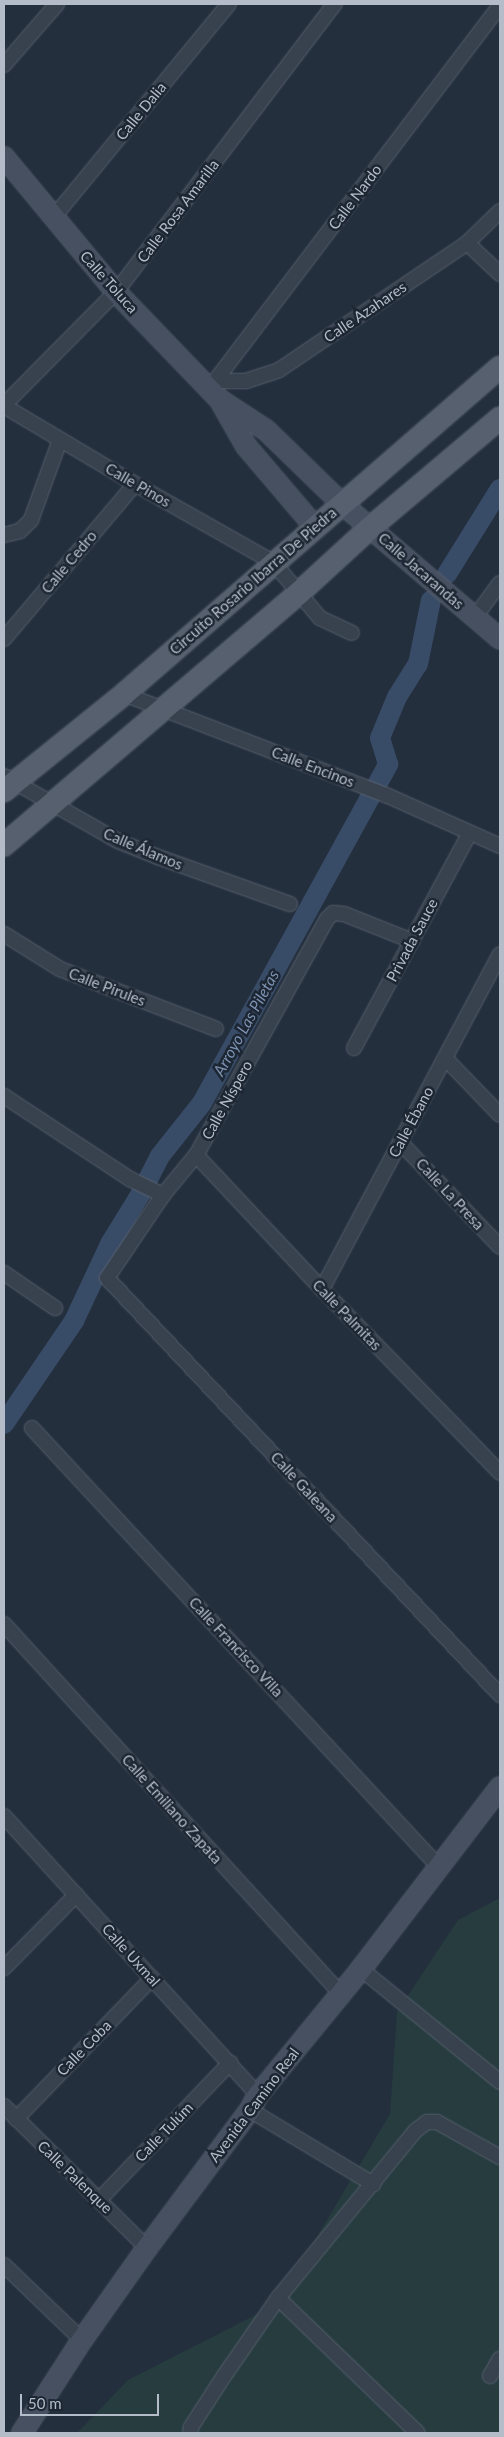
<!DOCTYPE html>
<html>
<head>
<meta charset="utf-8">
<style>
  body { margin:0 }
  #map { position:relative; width:504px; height:2437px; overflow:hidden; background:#242f3e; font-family:Lato,sans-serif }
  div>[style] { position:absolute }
  .green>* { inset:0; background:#263c3f }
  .canal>* { height:20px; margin:-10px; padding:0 10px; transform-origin:10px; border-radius:10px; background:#394c67 }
  .roads { filter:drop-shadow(0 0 1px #565f6c) drop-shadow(0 0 1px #565f6c) }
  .street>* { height:14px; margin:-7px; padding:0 7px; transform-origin:7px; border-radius:7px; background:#38414e }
  .secondary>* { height:20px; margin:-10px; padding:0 10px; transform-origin:10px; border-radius:10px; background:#465061 }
  .primary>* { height:22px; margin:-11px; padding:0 11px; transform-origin:11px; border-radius:11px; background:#56606e }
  span { translate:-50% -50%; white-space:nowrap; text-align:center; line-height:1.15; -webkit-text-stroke:5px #1d2633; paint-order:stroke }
  .street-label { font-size:15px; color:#b4bcc9 }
  .water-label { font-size:16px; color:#7c92b1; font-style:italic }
  .frame { position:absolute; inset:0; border:5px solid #b4bcc9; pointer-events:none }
  .scale { position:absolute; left:20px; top:2394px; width:139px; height:22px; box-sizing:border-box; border:2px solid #b4bcc9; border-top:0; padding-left:6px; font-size:15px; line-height:18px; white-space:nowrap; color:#b4bcc9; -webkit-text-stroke:4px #1d2633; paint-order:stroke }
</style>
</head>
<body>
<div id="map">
  <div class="green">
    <i style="clip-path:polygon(500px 1898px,500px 2433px,77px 2433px,128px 2380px,277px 2304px,390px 2114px,397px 2012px,458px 1920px)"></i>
  </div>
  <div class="canal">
    <i style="left:447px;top:574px;width:100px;rotate:-58.1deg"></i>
    <i style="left:4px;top:1424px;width:125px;rotate:-55.8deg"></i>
    <i style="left:74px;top:1321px;width:85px;rotate:-64.9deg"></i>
    <i style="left:110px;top:1244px;width:57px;rotate:-58.5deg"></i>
    <i style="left:140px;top:1195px;width:44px;rotate:-62.9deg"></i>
    <i style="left:160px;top:1156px;width:68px;rotate:-51.6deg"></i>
    <i style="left:202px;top:1103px;width:387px;rotate:-61.2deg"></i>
    <i style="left:388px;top:764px;width:27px;rotate:-107deg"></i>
    <i style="left:380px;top:738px;width:44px;rotate:-67.5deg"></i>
    <i style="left:397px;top:697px;width:39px;rotate:-58deg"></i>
    <i style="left:418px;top:664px;width:65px;rotate:-78.5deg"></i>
  </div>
  <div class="roads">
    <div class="street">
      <i style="left:4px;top:65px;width:81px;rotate:-49deg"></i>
      <i style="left:53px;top:218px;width:277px;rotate:-50.6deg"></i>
      <i style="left:467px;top:243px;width:45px;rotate:43.2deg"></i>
      <i style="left:216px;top:381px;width:30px"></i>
      <i style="left:246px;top:381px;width:35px;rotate:-18deg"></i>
      <i style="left:279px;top:370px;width:227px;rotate:-34deg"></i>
      <i style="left:467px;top:243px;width:46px;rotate:-44.1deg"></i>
      <i style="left:209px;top:389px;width:482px;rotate:-52.8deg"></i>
      <i style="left:4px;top:405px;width:159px;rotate:-45.3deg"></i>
      <i style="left:116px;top:292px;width:362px;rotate:-52.8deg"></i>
      <i style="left:4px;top:406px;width:152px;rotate:30.8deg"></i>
      <i style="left:135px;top:484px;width:159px;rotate:29.5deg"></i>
      <i style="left:273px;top:562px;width:73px;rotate:50deg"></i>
      <i style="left:320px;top:618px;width:35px;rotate:25deg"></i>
      <i style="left:4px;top:535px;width:16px;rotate:-14deg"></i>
      <i style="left:20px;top:531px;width:16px;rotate:-45deg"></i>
      <i style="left:31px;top:520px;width:85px;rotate:-70.1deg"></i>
      <i style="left:475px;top:617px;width:42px;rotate:-53.7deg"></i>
      <i style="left:4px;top:639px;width:203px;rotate:-49.8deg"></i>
      <i style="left:124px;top:694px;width:281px;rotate:21.1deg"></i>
      <i style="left:386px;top:795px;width:125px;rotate:24.1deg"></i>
      <i style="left:4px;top:776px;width:131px;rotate:29.7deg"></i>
      <i style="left:118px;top:841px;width:43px;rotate:21.8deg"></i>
      <i style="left:158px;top:857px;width:140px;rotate:19.6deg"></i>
      <i style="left:4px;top:934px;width:66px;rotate:32deg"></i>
      <i style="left:60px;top:969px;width:167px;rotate:21deg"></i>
      <i style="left:412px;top:941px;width:73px;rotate:-158.3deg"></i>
      <i style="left:344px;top:914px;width:11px;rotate:-175deg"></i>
      <i style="left:333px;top:913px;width:8px;rotate:135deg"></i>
      <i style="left:327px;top:919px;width:270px;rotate:119deg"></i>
      <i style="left:196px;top:1155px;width:52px;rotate:129.5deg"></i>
      <i style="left:163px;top:1195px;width:100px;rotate:124deg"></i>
      <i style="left:107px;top:1278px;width:573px;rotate:46.7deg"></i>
      <i style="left:354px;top:1048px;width:244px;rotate:-61.7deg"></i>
      <i style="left:445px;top:1058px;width:79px;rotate:46deg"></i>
      <i style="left:4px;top:1096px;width:151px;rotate:33.4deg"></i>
      <i style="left:130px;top:1179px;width:37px;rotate:26deg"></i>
      <i style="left:400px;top:1142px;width:145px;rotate:46.4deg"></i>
      <i style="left:196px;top:1155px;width:184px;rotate:46.8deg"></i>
      <i style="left:322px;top:1289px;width:256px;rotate:45.9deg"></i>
      <i style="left:4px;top:1273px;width:62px;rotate:34.5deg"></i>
      <i style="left:322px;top:1289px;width:379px;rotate:-62deg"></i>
      <i style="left:32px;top:1428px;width:599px;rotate:47.17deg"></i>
      <i style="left:4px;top:1624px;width:500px;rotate:47.67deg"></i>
      <i style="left:4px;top:1816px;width:377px;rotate:47.7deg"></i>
      <i style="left:4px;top:1968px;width:103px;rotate:-45.4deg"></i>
      <i style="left:361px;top:1969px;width:179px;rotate:39.1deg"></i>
      <i style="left:4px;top:2106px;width:202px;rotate:44.8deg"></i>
      <i style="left:250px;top:2110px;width:144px;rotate:31deg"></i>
      <i style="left:16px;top:2119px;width:196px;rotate:-46deg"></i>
      <i style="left:99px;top:2200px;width:190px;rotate:-46.3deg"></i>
      <i style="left:4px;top:2265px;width:108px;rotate:43.9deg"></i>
      <i style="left:278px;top:2298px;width:194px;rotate:44deg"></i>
      <i style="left:490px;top:2376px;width:20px;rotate:-60deg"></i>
      <i style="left:190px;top:2433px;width:6px;rotate:-81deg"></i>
      <i style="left:191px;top:2427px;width:61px;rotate:-57.1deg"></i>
      <i style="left:224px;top:2376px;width:95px;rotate:-55.3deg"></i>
      <i style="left:278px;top:2298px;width:216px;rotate:-50.6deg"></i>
      <i style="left:415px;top:2131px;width:15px;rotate:-37deg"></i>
      <i style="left:427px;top:2122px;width:10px"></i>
      <i style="left:437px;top:2122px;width:72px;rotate:29.1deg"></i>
    </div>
    <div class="secondary">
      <i style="left:4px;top:157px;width:175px;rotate:50.3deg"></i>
      <i style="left:116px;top:292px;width:150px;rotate:46.1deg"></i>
      <i style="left:220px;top:400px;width:55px;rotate:33.1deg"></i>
      <i style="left:266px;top:430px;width:105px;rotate:44.2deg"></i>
      <i style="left:341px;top:503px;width:209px;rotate:40.5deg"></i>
      <i style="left:221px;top:402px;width:51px;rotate:60.4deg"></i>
      <i style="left:246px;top:446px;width:106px;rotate:49.6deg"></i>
      <i style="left:22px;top:2433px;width:111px;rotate:-57.2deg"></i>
      <i style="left:82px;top:2340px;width:113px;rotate:-54.8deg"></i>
      <i style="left:147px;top:2248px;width:172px;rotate:-53.3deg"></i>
      <i style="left:250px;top:2110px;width:17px;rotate:-62deg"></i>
      <i style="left:258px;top:2095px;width:163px;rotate:-50.7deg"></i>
      <i style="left:361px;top:1969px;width:229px;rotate:-52.6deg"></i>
    </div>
    <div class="primary">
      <i style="left:4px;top:791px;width:154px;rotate:-38.9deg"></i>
      <i style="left:124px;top:694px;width:498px;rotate:-41deg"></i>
      <i style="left:4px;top:845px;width:388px;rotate:-40.5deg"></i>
      <i style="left:299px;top:593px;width:96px;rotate:-42.5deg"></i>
      <i style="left:370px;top:528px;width:170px;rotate:-40.2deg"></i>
    </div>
  </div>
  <div class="street-label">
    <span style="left:141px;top:111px;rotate:-51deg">Calle Dalia</span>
    <span style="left:355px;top:197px;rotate:-53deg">Calle Nardo</span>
    <span style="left:178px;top:211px;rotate:-53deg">Calle Rosa Amarilla</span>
    <span style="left:109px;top:282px;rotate:48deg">Calle Toluca</span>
    <span style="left:365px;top:312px;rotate:-34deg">Calle Azahares</span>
    <span style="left:138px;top:485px;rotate:30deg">Calle Pinos</span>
    <span style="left:69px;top:562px;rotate:-50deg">Calle Cedro</span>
    <span style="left:421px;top:571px;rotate:41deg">Calle Jacarandas</span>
    <span style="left:253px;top:581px;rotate:-41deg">Circuito Rosario Ibarra De Piedra</span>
    <span style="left:313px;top:767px;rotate:21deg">Calle Encinos</span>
    <span style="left:143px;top:849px;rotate:23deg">Calle Álamos</span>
    <span style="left:412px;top:940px;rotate:-62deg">Privada Sauce</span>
    <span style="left:107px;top:987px;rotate:21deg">Calle Pirules</span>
    <span style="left:227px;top:1100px;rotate:-61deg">Calle Níspero</span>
    <span style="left:411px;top:1122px;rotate:-62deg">Calle Ébano</span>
    <span style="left:450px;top:1194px;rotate:47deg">Calle La Presa</span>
    <span style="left:347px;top:1315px;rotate:46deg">Calle Palmitas</span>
    <span style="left:304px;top:1487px;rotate:47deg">Calle Galeana</span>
    <span style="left:236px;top:1647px;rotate:47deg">Calle Francisco Villa</span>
    <span style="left:172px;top:1809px;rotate:48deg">Calle Emiliano Zapata</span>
    <span style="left:131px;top:1955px;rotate:48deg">Calle Uxmal</span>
    <span style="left:84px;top:2048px;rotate:-46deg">Calle Coba</span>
    <span style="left:254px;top:2105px;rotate:-53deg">Avenida Camino Real</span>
    <span style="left:164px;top:2132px;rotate:-46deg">Calle Tulúm</span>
    <span style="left:75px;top:2177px;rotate:44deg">Calle Palenque</span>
  </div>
  <div class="water-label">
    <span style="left:246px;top:1023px;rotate:-61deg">Arroyo Las Piletas</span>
  </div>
  <div class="frame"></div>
  <div class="scale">50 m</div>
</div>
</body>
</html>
